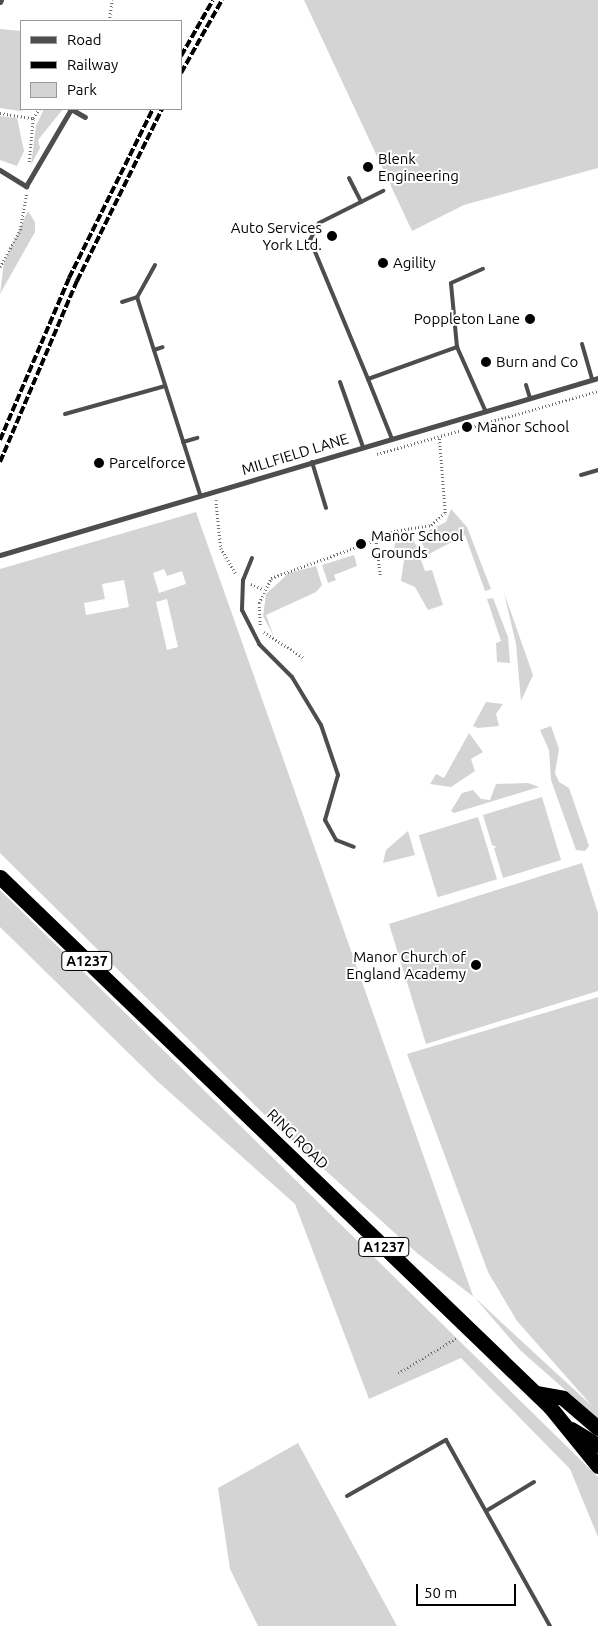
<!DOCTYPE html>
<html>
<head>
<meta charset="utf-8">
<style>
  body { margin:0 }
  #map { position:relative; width:598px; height:1626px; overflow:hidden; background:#fff; font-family:Ubuntu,sans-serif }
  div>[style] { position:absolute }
  .green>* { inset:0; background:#d4d4d4; transform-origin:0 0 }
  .path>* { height:2.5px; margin-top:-1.25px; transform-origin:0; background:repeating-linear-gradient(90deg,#6f6f6f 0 1px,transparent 0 3.5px) }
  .lane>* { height:4px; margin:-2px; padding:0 2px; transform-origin:2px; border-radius:2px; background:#4d4d4d }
  .street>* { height:5px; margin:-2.5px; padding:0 2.5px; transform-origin:2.5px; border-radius:2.5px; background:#4d4d4d }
  .highway>* { height:15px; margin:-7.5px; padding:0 7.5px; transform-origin:7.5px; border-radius:7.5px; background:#000 }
  .rail>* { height:4px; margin-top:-2px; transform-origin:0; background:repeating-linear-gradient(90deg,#000 0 8px,transparent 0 10.5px) }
  .dots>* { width:14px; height:14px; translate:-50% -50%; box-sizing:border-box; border:2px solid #fff; border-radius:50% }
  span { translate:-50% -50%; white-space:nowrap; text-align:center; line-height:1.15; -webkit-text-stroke:4px #fff; paint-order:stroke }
  .shield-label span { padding:1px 4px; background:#fff; border:1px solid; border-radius:4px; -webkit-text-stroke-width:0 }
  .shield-label { font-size:14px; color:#000; font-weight:700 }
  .poi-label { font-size:15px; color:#000 }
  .left { translate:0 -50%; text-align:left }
  .right { translate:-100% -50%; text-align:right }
  .street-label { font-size:15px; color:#000 }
  .legend { position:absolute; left:20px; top:20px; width:162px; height:90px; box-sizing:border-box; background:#fff; border:1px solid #999; margin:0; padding:6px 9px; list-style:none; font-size:15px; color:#000 }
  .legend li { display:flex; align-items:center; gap:10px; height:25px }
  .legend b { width:25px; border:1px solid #999 }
  .scale { position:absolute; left:416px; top:1584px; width:100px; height:22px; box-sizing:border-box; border:2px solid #000; border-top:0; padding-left:6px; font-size:15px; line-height:18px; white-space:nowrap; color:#000; -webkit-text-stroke:4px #fff; paint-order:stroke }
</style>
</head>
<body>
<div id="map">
  <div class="green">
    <i style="clip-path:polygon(304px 0,598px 0,598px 168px,464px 205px,412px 231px)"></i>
    <i style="clip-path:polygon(0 29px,21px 31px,21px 109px,26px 109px,20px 111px,0 108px)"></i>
    <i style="clip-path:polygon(44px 109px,63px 109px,38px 140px,40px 148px,31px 165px,36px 126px)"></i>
    <i style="clip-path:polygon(0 116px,17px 118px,24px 151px,17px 166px,0 160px)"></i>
    <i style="clip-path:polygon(28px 211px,35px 222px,35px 232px,0 294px,4px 262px)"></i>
    <i style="clip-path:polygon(451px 509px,467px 527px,491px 589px,485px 591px,465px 535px,427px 555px,419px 535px,446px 522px)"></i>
    <i style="clip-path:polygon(evenodd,196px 512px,473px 1296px,593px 1407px,517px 1321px,488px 1272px,407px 1054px,598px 997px,598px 1419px,520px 1350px,475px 1298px,417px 1253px,275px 1125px,0 853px,0 569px,196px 512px,164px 569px,167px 576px,182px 571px,186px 584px,159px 593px,153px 573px,164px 569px,196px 512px,124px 580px,129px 607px,86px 615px,84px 603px,105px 599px,102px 584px,124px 580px,196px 512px,167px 599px,178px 647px,167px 650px,156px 602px,167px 599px)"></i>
    <i style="clip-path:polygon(396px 535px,412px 535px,425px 571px,432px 570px,443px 605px,428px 610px,415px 587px,401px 581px,404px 560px,393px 558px)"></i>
    <i style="clip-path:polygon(354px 555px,357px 566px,334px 575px,336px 580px,328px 583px,322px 565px)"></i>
    <i style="clip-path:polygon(316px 566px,322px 585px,316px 592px,266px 615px,274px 637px,263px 616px,266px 594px,289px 573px)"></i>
    <i style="clip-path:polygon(504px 593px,533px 675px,521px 701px,516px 644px)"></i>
    <i style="clip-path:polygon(493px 598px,508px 637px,510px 663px,497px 662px,496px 643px,501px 641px,487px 599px)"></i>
    <i style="clip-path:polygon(486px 702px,503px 704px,496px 714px,499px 726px,478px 728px,473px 726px)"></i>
    <i style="clip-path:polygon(551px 726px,559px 749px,555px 773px,559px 782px,569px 788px,589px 846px,585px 851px,576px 850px,551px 780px,549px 750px,540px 730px)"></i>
    <i style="clip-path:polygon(469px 733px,483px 752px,471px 759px,475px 771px,451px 787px,430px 784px,436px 774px,444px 778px)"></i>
    <i style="clip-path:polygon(528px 783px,539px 787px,454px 813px,451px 811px,462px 793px,473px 790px,481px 799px,490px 800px,496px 784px)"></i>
    <i style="clip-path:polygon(542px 797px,561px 860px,503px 878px,494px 848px,497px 847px,492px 845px,483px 815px)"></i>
    <i style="left:478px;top:817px;width:65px;height:62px;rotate:73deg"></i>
    <i style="clip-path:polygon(408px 831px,415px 855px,383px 863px,386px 850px)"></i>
    <i style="clip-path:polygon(582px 863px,598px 913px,598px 991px,426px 1044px,389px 924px)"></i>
    <i style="clip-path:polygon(0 890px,598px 1477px,598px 1537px,570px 1469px,461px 1358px,369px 1399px,295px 1204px,156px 1080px,0 927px)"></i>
    <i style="clip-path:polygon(298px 1443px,397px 1626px,258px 1626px,230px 1569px,218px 1488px)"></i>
  </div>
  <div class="path">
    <i style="left:109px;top:21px;width:21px;rotate:-82deg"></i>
    <i style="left:0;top:113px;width:33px;rotate:9deg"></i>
    <i style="left:29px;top:162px;width:44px;rotate:-84.8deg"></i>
    <i style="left:33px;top:118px;width:11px;rotate:-56deg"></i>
    <i style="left:0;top:267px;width:42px;rotate:-61.6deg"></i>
    <i style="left:20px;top:230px;width:36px;rotate:-80deg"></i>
    <i style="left:377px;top:454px;width:230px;rotate:-15.9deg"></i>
    <i style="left:216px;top:500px;width:48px;rotate:84.1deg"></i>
    <i style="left:221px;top:548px;width:30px;rotate:60deg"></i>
    <i style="left:380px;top:575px;width:35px;rotate:-97deg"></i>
    <i style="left:376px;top:540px;width:20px;rotate:-27deg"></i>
    <i style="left:394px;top:531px;width:37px;rotate:-9deg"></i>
    <i style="left:431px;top:525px;width:18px;rotate:-41deg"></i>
    <i style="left:445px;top:513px;width:76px;rotate:-94.5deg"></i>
    <i style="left:251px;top:584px;width:12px;rotate:24deg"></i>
    <i style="left:260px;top:625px;width:22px;rotate:-93deg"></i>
    <i style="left:259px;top:603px;width:28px;rotate:-64deg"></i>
    <i style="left:271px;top:578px;width:112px;rotate:-19.9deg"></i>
    <i style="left:264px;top:632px;width:48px;rotate:33deg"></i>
    <i style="left:398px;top:1373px;width:70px;rotate:-31deg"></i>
  </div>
  <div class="lane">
    <i style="left:349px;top:178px;width:27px;rotate:63deg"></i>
    <i style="left:155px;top:265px;width:37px;rotate:119deg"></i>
    <i style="left:137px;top:297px;width:208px;rotate:72.3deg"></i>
    <i style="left:122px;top:302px;width:16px;rotate:-18deg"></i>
    <i style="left:582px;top:344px;width:37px;rotate:74deg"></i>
    <i style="left:457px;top:347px;width:64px;rotate:-95.4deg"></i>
    <i style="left:451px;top:283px;width:35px;rotate:-24deg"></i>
    <i style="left:154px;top:350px;width:9px;rotate:-18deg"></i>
    <i style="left:368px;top:379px;width:151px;rotate:-112.6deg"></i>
    <i style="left:310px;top:240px;width:19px;rotate:-62deg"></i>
    <i style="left:319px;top:223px;width:72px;rotate:-26.6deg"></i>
    <i style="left:340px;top:382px;width:69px;rotate:70.5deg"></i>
    <i style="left:526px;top:385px;width:14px;rotate:73deg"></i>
    <i style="left:65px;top:414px;width:104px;rotate:-15.6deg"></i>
    <i style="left:392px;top:439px;width:65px;rotate:-111.8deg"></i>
    <i style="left:368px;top:379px;width:95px;rotate:-19.8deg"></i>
    <i style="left:457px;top:347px;width:71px;rotate:66deg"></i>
    <i style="left:183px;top:442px;width:15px;rotate:-16deg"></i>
    <i style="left:312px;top:462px;width:48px;rotate:73.1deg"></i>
    <i style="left:581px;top:475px;width:18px;rotate:-16deg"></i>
    <i style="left:252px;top:558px;width:24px;rotate:112deg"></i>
    <i style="left:243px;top:580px;width:30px;rotate:92deg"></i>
    <i style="left:242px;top:610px;width:38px;rotate:63deg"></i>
    <i style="left:259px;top:644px;width:47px;rotate:45deg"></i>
    <i style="left:292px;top:677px;width:56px;rotate:58.9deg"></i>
    <i style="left:321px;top:725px;width:53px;rotate:71.2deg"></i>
    <i style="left:338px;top:775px;width:47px;rotate:106.1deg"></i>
    <i style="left:325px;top:820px;width:23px;rotate:61deg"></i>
    <i style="left:336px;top:840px;width:19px;rotate:21deg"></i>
    <i style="left:347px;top:1496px;width:114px;rotate:-29.5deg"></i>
    <i style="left:446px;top:1440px;width:213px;rotate:60.8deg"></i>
    <i style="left:486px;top:1511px;width:56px;rotate:-31.1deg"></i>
  </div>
  <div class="street">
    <i style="left:0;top:2px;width:2px;rotate:-63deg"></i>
    <i style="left:0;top:170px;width:31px;rotate:32deg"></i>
    <i style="left:26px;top:186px;width:89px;rotate:-59.7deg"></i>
    <i style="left:71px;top:109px;width:16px;rotate:30deg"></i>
    <i style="left:0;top:555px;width:624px;rotate:-16.49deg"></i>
  </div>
  <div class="highway">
    <i style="left:0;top:877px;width:764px;rotate:43.94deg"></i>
    <i style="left:550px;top:1407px;width:76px;rotate:50.9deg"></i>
    <i style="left:536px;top:1393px;width:27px;rotate:10deg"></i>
    <i style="left:563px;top:1398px;width:46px;rotate:40.6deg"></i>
    <i style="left:571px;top:1429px;width:31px;rotate:31deg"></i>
  </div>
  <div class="rail">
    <i style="left:181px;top:56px;width:64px;rotate:-60.3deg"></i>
    <i style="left:181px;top:73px;width:84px;rotate:-60.7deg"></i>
    <i style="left:0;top:440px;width:176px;rotate:-66.9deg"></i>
    <i style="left:69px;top:278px;width:189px;rotate:-63.6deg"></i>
    <i style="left:0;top:462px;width:197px;rotate:-67deg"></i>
    <i style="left:77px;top:281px;width:192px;rotate:-63.7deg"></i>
  </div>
  <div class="dots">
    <i style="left:368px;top:167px;background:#000"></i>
    <i style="left:332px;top:236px;background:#000"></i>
    <i style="left:383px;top:263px;background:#000"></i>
    <i style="left:530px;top:319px;background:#000"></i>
    <i style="left:486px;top:362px;background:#000"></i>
    <i style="left:467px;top:427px;background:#000"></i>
    <i style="left:99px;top:463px;background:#000"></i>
    <i style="left:361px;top:544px;background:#000"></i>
    <i style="left:476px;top:965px;background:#000"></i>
  </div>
  <div class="shield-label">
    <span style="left:87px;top:961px">A1237</span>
    <span style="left:384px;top:1247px">A1237</span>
  </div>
  <div class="poi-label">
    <span class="left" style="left:378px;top:167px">Blenk<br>Engineering</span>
    <span class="right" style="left:322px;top:236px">Auto Services<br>York Ltd.</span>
    <span class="left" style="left:393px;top:263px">Agility</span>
    <span class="right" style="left:520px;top:319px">Poppleton Lane</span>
    <span class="left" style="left:496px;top:362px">Burn and Co</span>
    <span class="left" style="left:477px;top:427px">Manor School</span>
    <span class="left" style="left:109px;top:463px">Parcelforce</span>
    <span class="left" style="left:371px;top:544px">Manor School<br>Grounds</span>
    <span class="right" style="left:466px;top:965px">Manor Church of<br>England Academy</span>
  </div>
  <div class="street-label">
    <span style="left:295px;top:454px;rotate:-17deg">MILLFIELD LANE</span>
    <span style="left:298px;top:1139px;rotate:44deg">RING ROAD</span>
  </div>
  <ul class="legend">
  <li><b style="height:6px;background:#4d4d4d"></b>Road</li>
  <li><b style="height:6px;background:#000"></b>Railway</li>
  <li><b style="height:14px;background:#d4d4d4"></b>Park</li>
  </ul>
  <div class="scale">50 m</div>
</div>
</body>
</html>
